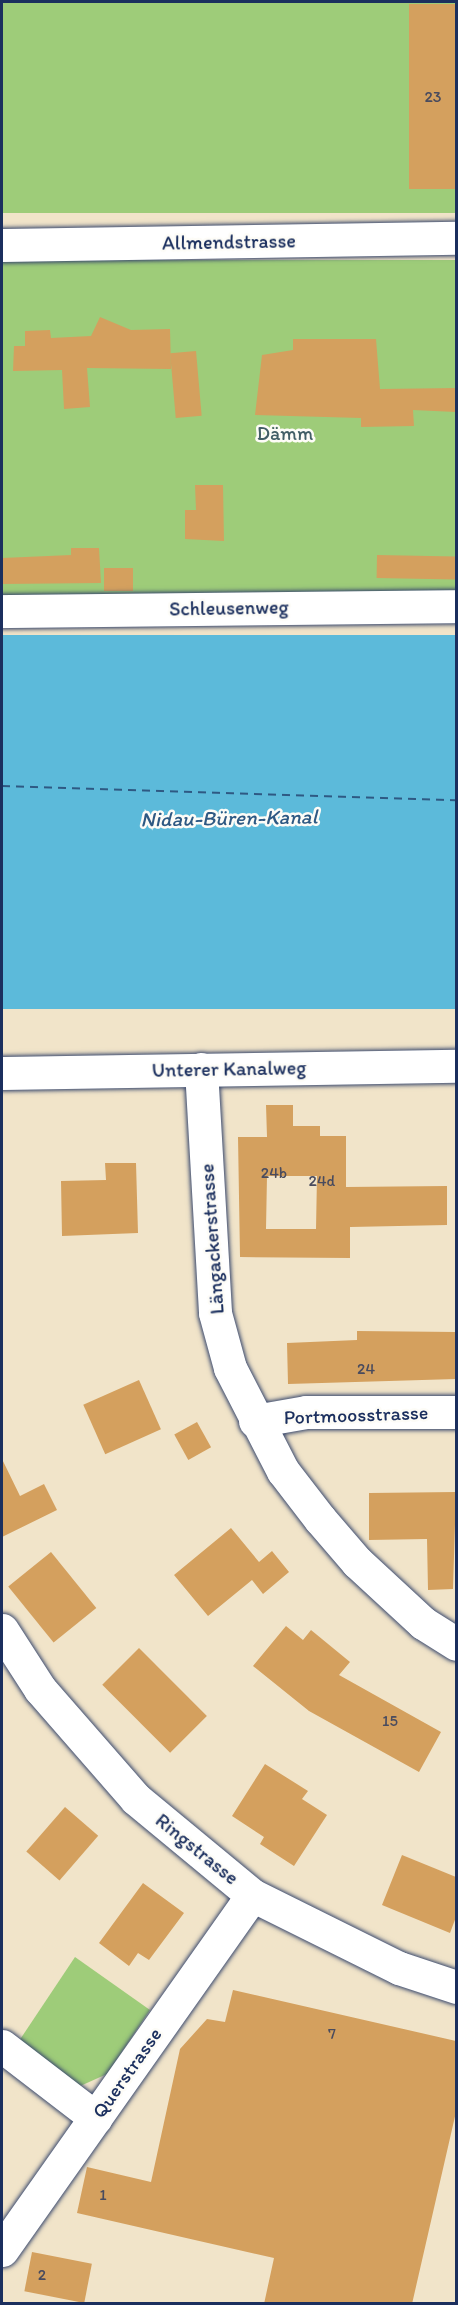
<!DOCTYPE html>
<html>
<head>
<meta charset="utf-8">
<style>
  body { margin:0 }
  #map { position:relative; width:458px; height:2305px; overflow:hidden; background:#f1e4c9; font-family:Itim,sans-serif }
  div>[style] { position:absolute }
  .green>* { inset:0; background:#9ecc79; transform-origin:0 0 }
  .water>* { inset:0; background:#5cbada; transform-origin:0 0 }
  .ferry>* { height:1.5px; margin-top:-0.75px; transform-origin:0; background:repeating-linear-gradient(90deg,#2e5983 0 8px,transparent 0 14px) }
  .building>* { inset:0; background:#d4a05e; transform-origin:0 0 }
  .roads { filter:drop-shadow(0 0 2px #3b4a6e) drop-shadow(0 0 2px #3b4a6e) }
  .minor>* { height:33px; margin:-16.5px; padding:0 16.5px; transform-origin:16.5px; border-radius:16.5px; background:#fff }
  .major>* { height:33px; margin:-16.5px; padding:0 16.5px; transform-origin:16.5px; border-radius:16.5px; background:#fff }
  span { translate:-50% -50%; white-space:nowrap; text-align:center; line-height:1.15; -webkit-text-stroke:5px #fdfcf7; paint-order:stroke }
  .number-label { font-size:16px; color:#494b5e }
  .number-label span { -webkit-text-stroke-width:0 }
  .street-label { font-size:20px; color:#1b2f5e }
  .park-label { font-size:20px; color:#425e66 }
  .water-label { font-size:21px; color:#2e5983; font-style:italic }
  .frame { position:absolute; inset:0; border:3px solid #1b2f5e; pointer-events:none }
</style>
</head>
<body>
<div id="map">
  <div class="green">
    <i style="left:2px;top:2px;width:454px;height:211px"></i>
    <i style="left:456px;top:260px;width:345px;height:454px;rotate:90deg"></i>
    <i style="clip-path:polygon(75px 1957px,150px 2010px,107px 2074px,78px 2087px,19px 2041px)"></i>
  </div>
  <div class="water">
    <i style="left:456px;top:635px;width:374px;height:454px;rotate:90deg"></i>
  </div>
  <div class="ferry">
    <i style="left:2px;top:786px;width:454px;rotate:1.8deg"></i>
  </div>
  <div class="building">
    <i style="left:456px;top:4px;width:185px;height:47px;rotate:90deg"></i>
    <i style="clip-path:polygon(100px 317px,131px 330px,170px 329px,171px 369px,87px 368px,90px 407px,64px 409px,62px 370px,13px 371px,14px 346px,25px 346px,25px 331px,50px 330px,51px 338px,91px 336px)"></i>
    <i style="clip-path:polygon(293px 339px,376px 339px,380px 389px,456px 388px,456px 412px,413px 410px,414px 426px,361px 427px,361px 418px,255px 415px,262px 355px,293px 350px)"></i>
    <i style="left:196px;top:351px;width:65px;height:26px;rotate:85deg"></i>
    <i style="clip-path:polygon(195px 485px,223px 485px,224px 541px,185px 539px,185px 510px,196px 510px)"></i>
    <i style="clip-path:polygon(71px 548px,99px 548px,101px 583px,2px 584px,2px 558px,71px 555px)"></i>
    <i style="left:377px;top:555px;width:79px;height:23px;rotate:1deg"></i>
    <i style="left:104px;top:568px;width:29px;height:23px"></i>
    <i style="clip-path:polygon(evenodd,266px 1105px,293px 1105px,293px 1126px,320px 1126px,320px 1136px,346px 1136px,346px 1187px,447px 1186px,447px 1225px,350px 1227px,350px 1258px,240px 1257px,238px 1137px,267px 1137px,266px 1105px,267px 1176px,317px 1176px,316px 1229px,266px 1229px,267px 1176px)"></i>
    <i style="clip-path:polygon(105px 1163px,136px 1163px,138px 1233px,62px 1236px,61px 1181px,106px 1180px)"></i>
    <i style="clip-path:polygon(357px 1331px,456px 1332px,456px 1379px,288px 1384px,287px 1343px,357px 1340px)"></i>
    <i style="left:139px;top:1380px;width:54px;height:61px;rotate:66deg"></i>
    <i style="left:197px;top:1422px;width:29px;height:26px;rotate:61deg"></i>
    <i style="clip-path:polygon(2px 1459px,20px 1496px,44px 1484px,57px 1510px,2px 1537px)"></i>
    <i style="clip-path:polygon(456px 1492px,453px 1589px,428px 1590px,427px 1539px,369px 1540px,369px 1493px)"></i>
    <i style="clip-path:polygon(231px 1528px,259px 1562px,272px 1551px,289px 1572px,263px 1594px,252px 1580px,208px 1616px,174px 1575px)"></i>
    <i style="left:51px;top:1552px;width:72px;height:55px;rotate:51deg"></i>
    <i style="clip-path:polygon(286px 1626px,303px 1640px,311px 1630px,350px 1662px,339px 1675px,441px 1732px,419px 1772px,309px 1711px,253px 1666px)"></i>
    <i style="left:139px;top:1648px;width:96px;height:52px;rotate:45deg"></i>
    <i style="clip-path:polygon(265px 1764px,308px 1791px,302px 1799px,327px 1815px,294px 1866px,260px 1844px,264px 1837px,232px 1816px)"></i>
    <i style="left:65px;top:1807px;width:44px;height:59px;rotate:41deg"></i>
    <i style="clip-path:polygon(402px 1855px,456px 1877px,456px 1917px,450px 1933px,382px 1905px)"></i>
    <i style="clip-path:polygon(143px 1883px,184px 1913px,149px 1960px,138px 1953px,129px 1966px,99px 1943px)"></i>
    <i style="clip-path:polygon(233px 1990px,456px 2041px,456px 2112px,412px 2304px,264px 2304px,274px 2258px,77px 2213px,87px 2167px,151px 2182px,180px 2049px,207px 2019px,225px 2022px)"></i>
    <i style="left:32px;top:2252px;width:61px;height:40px;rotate:11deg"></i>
  </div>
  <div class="roads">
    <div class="minor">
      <i style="left:2px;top:611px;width:454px;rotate:-0.6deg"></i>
      <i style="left:201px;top:1069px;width:244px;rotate:86.7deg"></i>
      <i style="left:215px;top:1313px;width:57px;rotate:74.7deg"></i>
      <i style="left:230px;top:1368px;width:116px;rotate:62.8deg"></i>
      <i style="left:283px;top:1471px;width:61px;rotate:52.4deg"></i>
      <i style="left:320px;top:1519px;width:57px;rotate:49.3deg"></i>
      <i style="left:357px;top:1562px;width:90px;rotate:42.7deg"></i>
      <i style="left:423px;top:1623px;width:39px;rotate:32deg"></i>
      <i style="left:2px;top:1073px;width:454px;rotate:-0.9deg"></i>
      <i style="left:255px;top:1421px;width:52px;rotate:-10deg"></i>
      <i style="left:306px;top:1412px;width:150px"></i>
      <i style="left:2px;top:1630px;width:70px;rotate:57.2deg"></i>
      <i style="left:40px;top:1689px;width:146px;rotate:48.9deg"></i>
      <i style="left:136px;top:1799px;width:151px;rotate:39.6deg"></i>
      <i style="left:252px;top:1895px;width:164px;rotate:26.4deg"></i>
      <i style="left:399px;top:1968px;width:60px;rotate:18.4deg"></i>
      <i style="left:2px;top:2046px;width:118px;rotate:37.5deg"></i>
      <i style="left:2px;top:2250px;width:434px;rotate:-54.8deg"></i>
    </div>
    <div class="major">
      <i style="left:2px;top:245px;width:454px;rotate:-0.9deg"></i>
    </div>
  </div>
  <div class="number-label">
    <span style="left:433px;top:97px">23</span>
    <span style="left:274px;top:1173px">24b</span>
    <span style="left:322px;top:1181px">24d</span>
    <span style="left:366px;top:1369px">24</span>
    <span style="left:390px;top:1721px">15</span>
    <span style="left:332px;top:2034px">7</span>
    <span style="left:103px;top:2195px">1</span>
    <span style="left:42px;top:2275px">2</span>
  </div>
  <div class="street-label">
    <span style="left:229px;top:242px;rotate:-1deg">Allmendstrasse</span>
    <span style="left:229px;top:608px;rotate:-1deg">Schleusenweg</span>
    <span style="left:229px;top:1069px;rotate:-1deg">Unterer Kanalweg</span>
    <span style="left:212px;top:1239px;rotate:-94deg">Längackerstrasse</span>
    <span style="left:356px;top:1415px;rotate:-2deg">Portmoosstrasse</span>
    <span style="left:197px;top:1849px;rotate:39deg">Ringstrasse</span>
    <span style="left:127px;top:2073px;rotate:-55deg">Querstrasse</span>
  </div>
  <div class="park-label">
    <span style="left:285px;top:433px">Dämm</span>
  </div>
  <div class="water-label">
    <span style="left:229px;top:818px;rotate:-1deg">Nidau-Büren-Kanal</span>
  </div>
  <div class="frame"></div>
</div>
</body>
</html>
